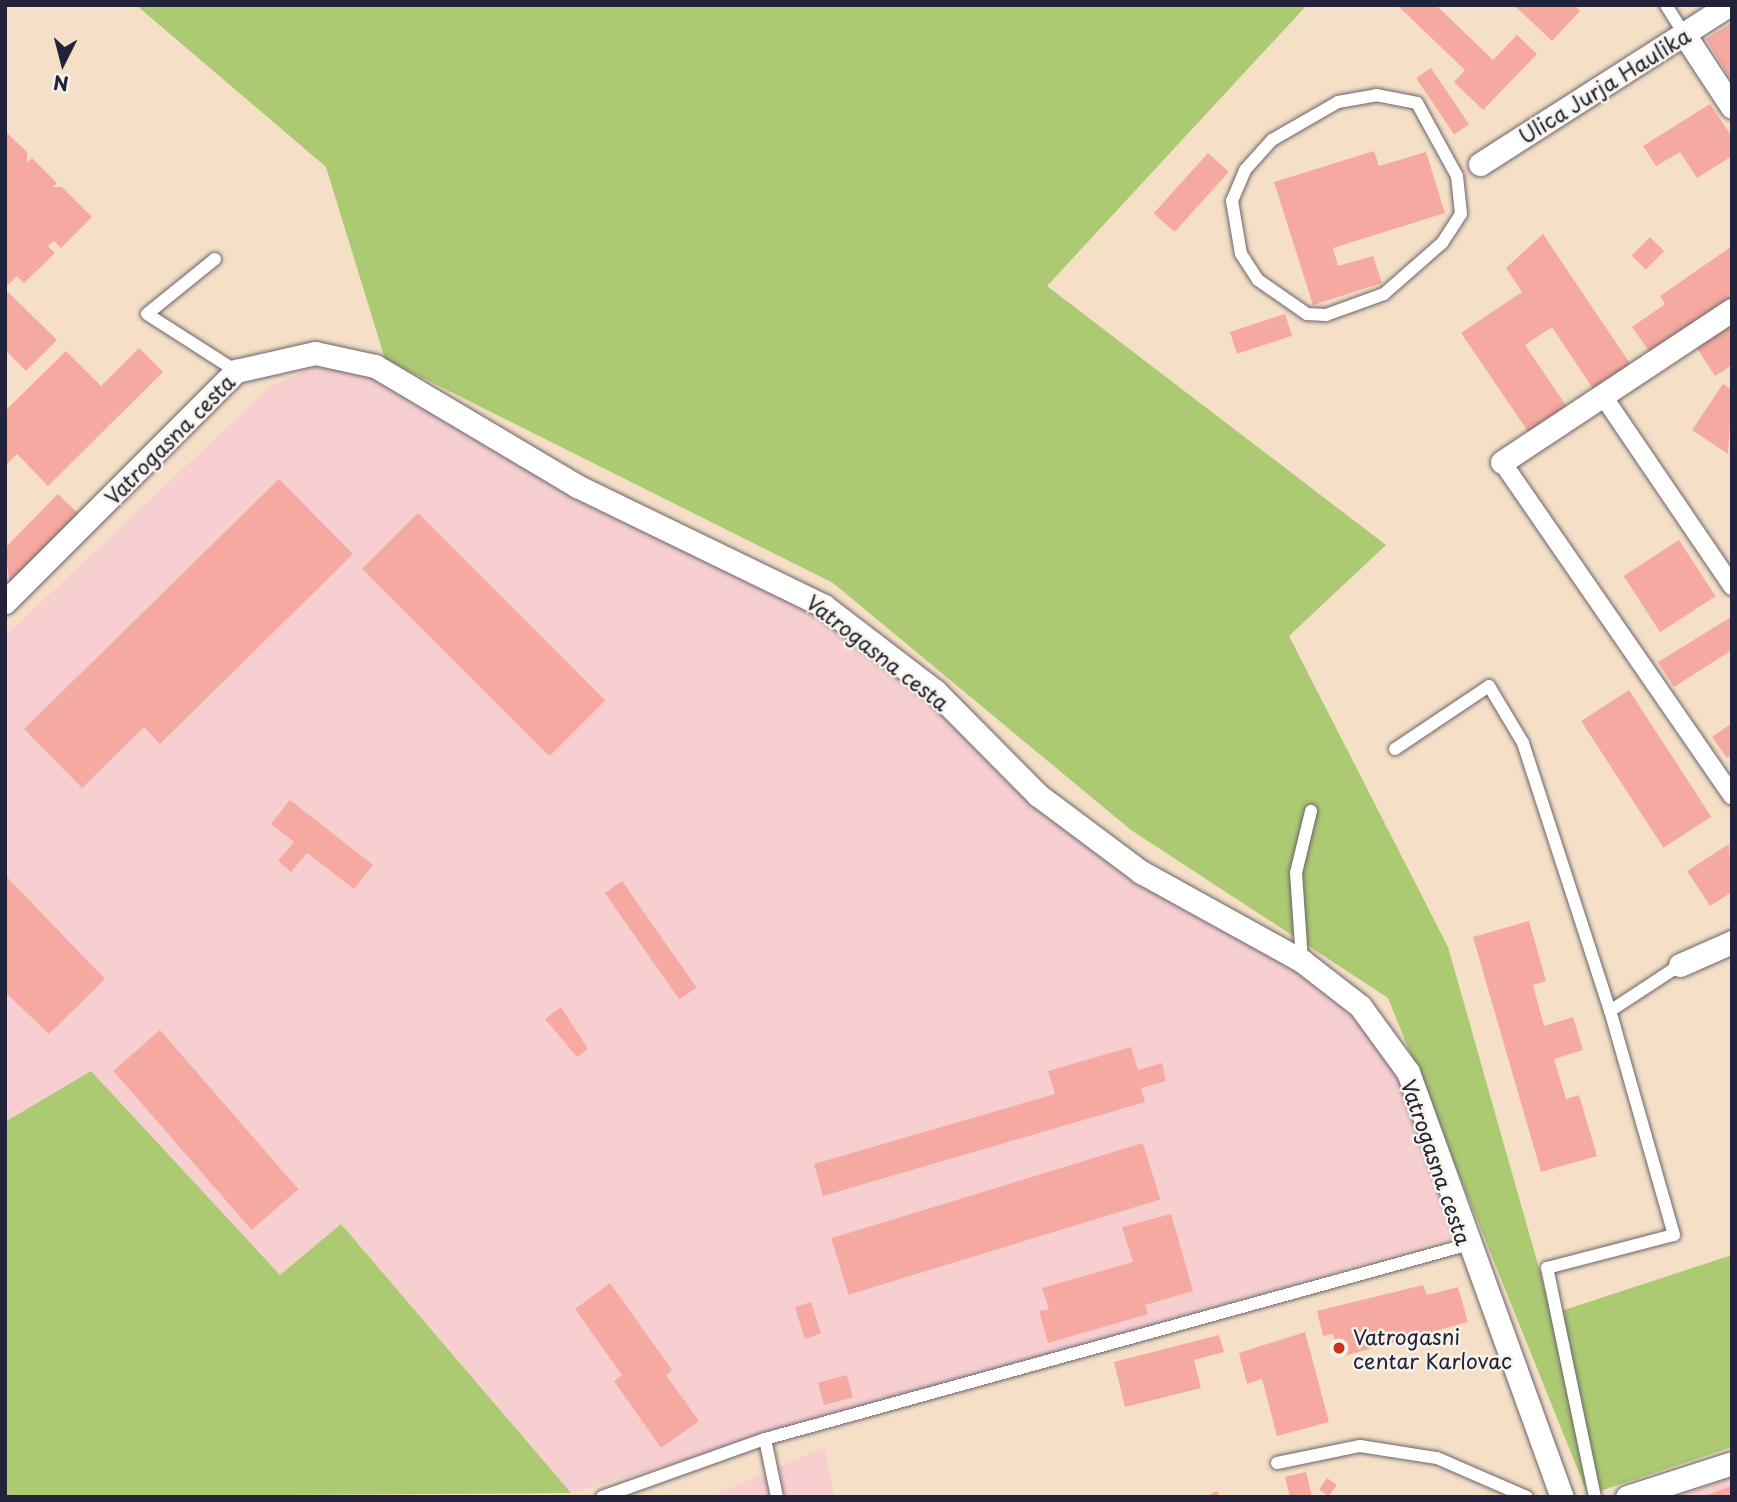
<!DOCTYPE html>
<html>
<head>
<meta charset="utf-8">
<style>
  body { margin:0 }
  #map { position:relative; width:1737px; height:1502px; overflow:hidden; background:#f5e0c7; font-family:"Playpen Sans",sans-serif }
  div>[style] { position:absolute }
  .built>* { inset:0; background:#f7cfd1 }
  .green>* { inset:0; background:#abca72 }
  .building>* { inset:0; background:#f5a9a0; transform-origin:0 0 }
  .roads { filter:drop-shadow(0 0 2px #6c646c) drop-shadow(0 0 2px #6c646c) }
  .service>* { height:12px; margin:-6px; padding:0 6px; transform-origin:6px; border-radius:6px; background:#fff }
  .pedestrian>* { height:18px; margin:-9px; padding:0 9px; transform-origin:9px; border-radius:9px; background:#fff }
  .minor>* { height:23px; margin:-11.5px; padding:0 11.5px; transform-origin:11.5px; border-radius:11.5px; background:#fff }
  .dots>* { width:19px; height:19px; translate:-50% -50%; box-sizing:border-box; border:4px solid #f7f3e8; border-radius:50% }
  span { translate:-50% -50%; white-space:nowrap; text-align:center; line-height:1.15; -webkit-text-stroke:5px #f7f3e8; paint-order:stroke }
  .street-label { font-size:21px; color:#22223b }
  .poi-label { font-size:21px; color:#22223b }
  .left { translate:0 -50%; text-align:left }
  .frame { position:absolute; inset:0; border:7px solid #22223b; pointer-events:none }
  .north { position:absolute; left:28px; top:28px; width:70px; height:70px; -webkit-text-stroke:5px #f7f3e8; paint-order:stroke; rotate:186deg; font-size:19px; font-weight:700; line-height:28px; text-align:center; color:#22223b }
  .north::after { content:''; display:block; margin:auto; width:24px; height:32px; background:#22223b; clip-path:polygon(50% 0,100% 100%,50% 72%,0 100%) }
</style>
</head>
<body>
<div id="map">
  <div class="built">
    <i style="clip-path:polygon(319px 365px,374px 379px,571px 492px,824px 614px,930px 697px,1040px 807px,1299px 966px,1354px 1009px,1403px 1079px,1433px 1158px,1452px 1238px,571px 1493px,341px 1224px,280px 1275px,91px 1071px,5px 1122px,5px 636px,271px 386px)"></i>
    <i style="clip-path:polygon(824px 1447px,835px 1497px,710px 1497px)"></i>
    <i style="clip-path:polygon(1732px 1477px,1732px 1497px,1677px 1497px)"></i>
  </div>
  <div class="green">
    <i style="clip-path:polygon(136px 5px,1307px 5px,1047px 286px,1386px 545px,1289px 636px,1448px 947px,1552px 1314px,1732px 1255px,1732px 1447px,1588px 1495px,1388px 998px,1131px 830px,833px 583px,385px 359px,326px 167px)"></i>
    <i style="clip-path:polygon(91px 1071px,280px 1275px,341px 1224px,571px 1493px,5px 1497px,5px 1122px)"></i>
  </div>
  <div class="building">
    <i style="clip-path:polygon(1397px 5px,1436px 5px,1493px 60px,1517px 35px,1537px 54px,1483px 110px,1454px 82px,1465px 70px)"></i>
    <i style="clip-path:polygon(1514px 5px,1575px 5px,1580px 11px,1552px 41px)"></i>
    <i style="clip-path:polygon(1732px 23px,1732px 81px,1706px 39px)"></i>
    <i style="left:1431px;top:68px;width:68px;height:18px;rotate:56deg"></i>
    <i style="clip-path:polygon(1710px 104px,1732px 137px,1732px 156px,1697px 178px,1680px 152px,1656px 166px,1643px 146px)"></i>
    <i style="clip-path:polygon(5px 131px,27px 152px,27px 163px,32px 158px,57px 183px,53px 187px,62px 187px,92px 217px,61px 248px,54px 241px,48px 246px,55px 253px,24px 283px,17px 276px,5px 288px)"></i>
    <i style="clip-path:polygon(1374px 151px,1379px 166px,1426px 152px,1445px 213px,1333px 248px,1338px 266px,1373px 256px,1382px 283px,1313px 305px,1274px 182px)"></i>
    <i style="left:1208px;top:153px;width:28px;height:81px;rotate:42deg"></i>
    <i style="clip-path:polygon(1543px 234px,1631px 365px,1594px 390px,1552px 327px,1525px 345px,1567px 407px,1529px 433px,1461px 333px,1522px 292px,1506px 268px)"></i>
    <i style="left:1650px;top:237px;width:20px;height:26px;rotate:45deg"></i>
    <i style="clip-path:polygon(1732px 246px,1732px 298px,1651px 354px,1632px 327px,1665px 304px,1660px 296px)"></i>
    <i style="clip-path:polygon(5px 289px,57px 340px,26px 371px,5px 350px)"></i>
    <i style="left:1285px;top:314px;width:23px;height:58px;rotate:72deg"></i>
    <i style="clip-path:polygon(1732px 318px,1732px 365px,1715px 376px,1693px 342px)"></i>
    <i style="clip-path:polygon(139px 348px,163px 372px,48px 486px,17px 454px,5px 466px,5px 411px,66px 351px,101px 386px)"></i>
    <i style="clip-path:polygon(1723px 384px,1732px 390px,1728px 454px,1692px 430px)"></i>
    <i style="clip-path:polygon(279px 479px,353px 554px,160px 744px,144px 727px,82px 788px,24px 729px)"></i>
    <i style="clip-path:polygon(58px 494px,81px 516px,10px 588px,5px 548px)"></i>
    <i style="left:418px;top:513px;width:265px;height:79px;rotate:45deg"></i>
    <i style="left:1679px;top:540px;width:67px;height:66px;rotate:57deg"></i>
    <i style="clip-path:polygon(1731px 617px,1732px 650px,1674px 687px,1658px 662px)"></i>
    <i style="left:1629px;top:690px;width:151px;height:57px;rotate:57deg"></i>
    <i style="clip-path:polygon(1732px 723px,1732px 755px,1727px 758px,1712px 737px)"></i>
    <i style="clip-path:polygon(290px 800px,373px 865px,354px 889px,307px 853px,291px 872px,278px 861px,294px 842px,271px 824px)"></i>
    <i style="clip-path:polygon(1729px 844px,1732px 892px,1710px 906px,1687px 871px)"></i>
    <i style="clip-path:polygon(5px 875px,105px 979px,49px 1034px,5px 992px)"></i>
    <i style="left:622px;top:881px;width:130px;height:21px;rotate:55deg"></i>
    <i style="clip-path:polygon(1529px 921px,1546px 981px,1533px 985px,1544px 1026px,1573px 1017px,1583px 1050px,1554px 1059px,1566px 1099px,1579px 1095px,1597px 1156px,1541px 1172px,1473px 937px)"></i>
    <i style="clip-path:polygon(561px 1007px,588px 1049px,577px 1057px,545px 1019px)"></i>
    <i style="left:160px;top:1030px;width:211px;height:62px;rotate:49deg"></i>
    <i style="clip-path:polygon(1131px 1047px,1138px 1070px,1162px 1063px,1166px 1081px,1141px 1088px,1145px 1102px,823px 1196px,814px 1164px,1055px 1094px,1048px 1071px)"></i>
    <i style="left:1143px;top:1143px;width:59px;height:326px;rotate:73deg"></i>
    <i style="clip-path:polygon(1171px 1214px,1193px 1291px,1145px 1305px,1148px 1314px,1048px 1343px,1039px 1311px,1049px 1309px,1042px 1288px,1133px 1262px,1122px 1227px)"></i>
    <i style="clip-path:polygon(610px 1283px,672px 1370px,666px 1375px,699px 1421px,661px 1448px,614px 1381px,622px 1375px,575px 1309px)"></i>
    <i style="clip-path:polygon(1423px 1285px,1427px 1295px,1458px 1287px,1468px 1322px,1340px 1357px,1333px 1334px,1323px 1336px,1317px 1311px)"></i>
    <i style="left:811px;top:1302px;width:33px;height:17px;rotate:72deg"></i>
    <i style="clip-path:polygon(1305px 1332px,1329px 1422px,1277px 1436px,1262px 1379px,1247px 1384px,1239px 1353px)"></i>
    <i style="clip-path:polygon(1219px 1335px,1224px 1352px,1194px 1360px,1201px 1388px,1125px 1407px,1114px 1362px)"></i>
    <i style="left:847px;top:1375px;width:23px;height:30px;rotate:75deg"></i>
    <i style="clip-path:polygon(1306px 1472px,1312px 1497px,1290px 1497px,1285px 1477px)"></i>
    <i style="left:1327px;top:1478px;width:12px;height:14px;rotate:35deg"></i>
    <i style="clip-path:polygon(1732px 1486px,1732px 1497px,1704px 1497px,1704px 1496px)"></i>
    <i style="clip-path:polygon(1217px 1491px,1220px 1497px,1204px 1497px)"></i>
  </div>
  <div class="roads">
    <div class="service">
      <i style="left:1666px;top:5px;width:34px;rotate:58deg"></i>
      <i style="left:1376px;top:95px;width:42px;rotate:11deg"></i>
      <i style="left:1417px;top:103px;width:83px;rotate:61.3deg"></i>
      <i style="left:1457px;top:176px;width:38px;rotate:84deg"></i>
      <i style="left:1461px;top:214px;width:35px;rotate:123deg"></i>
      <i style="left:1442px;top:243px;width:77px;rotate:138.7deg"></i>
      <i style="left:1384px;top:294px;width:62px;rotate:160.1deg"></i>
      <i style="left:1326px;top:315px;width:19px;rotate:-177deg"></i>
      <i style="left:1307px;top:314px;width:60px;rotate:-145.2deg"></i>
      <i style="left:1258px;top:280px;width:31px;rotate:-123deg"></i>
      <i style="left:1241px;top:254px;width:54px;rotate:-99.6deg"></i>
      <i style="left:1232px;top:201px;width:34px;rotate:-67deg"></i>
      <i style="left:1245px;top:170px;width:40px;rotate:-48deg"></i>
      <i style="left:1272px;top:140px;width:76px;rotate:-29.9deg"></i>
      <i style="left:1338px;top:102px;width:39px;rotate:-10deg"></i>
      <i style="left:215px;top:259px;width:87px;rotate:141deg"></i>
      <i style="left:147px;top:314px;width:106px;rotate:32.6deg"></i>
      <i style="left:1395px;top:749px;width:113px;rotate:-33.8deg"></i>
      <i style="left:1489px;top:686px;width:66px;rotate:59.2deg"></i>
      <i style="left:1523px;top:743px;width:282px;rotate:72deg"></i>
      <i style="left:1610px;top:1011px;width:84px;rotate:-33.3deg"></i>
      <i style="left:1302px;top:961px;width:88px;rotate:-93.9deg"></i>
      <i style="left:1296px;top:873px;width:64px;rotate:-76.4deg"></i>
      <i style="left:765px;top:1439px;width:59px;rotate:78.3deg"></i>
      <i style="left:1277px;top:1463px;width:85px;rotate:-11.6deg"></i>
      <i style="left:1360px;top:1446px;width:78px;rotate:8.9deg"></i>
      <i style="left:1437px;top:1458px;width:98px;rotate:23.4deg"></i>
      <i style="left:602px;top:1497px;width:173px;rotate:-19.6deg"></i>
      <i style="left:765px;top:1439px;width:727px;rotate:-15.47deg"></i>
      <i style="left:1595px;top:1497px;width:234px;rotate:-101.8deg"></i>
      <i style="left:1547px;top:1268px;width:131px;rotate:-14.6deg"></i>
      <i style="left:1674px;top:1235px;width:233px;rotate:-105.9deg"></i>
    </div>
    <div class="pedestrian">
      <i style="left:1603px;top:396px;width:230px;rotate:55.8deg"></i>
      <i style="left:1502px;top:462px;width:405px;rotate:55.4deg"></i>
    </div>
    <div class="minor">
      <i style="left:1684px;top:34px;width:87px;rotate:56.7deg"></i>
      <i style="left:1480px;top:164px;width:295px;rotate:-32.6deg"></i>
      <i style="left:1502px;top:462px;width:276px;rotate:-33.5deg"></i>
      <i style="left:5px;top:602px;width:327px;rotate:-45deg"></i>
      <i style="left:236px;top:371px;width:81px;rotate:-12.8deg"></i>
      <i style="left:315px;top:353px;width:61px;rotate:12.2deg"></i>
      <i style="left:375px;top:366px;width:235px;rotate:30.7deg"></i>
      <i style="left:577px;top:486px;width:275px;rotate:25.9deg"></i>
      <i style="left:824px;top:606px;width:140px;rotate:37.4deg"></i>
      <i style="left:935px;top:691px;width:146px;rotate:45.3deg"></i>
      <i style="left:1038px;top:795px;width:129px;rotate:36.8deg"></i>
      <i style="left:1141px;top:872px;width:184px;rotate:28.9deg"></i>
      <i style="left:1302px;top:961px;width:73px;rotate:37.8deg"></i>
      <i style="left:1360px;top:1006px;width:82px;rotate:54deg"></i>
      <i style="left:1408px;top:1072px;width:452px;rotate:70.1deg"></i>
      <i style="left:1680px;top:965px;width:57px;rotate:-23.9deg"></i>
      <i style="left:1627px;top:1497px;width:110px;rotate:-17.9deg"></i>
    </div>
  </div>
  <div class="dots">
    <i style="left:1339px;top:1348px;background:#c8321e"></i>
  </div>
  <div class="street-label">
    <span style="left:1604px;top:85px;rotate:-32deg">Ulica Jurja Haulika</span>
    <span style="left:169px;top:439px;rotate:-45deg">Vatrogasna cesta</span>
    <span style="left:878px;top:652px;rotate:38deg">Vatrogasna cesta</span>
    <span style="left:1437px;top:1162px;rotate:71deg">Vatrogasna cesta</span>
  </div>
  <div class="poi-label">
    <span class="left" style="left:1353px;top:1348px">Vatrogasni<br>centar Karlovac</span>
  </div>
  <div class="frame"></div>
  <div class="north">N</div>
</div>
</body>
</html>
